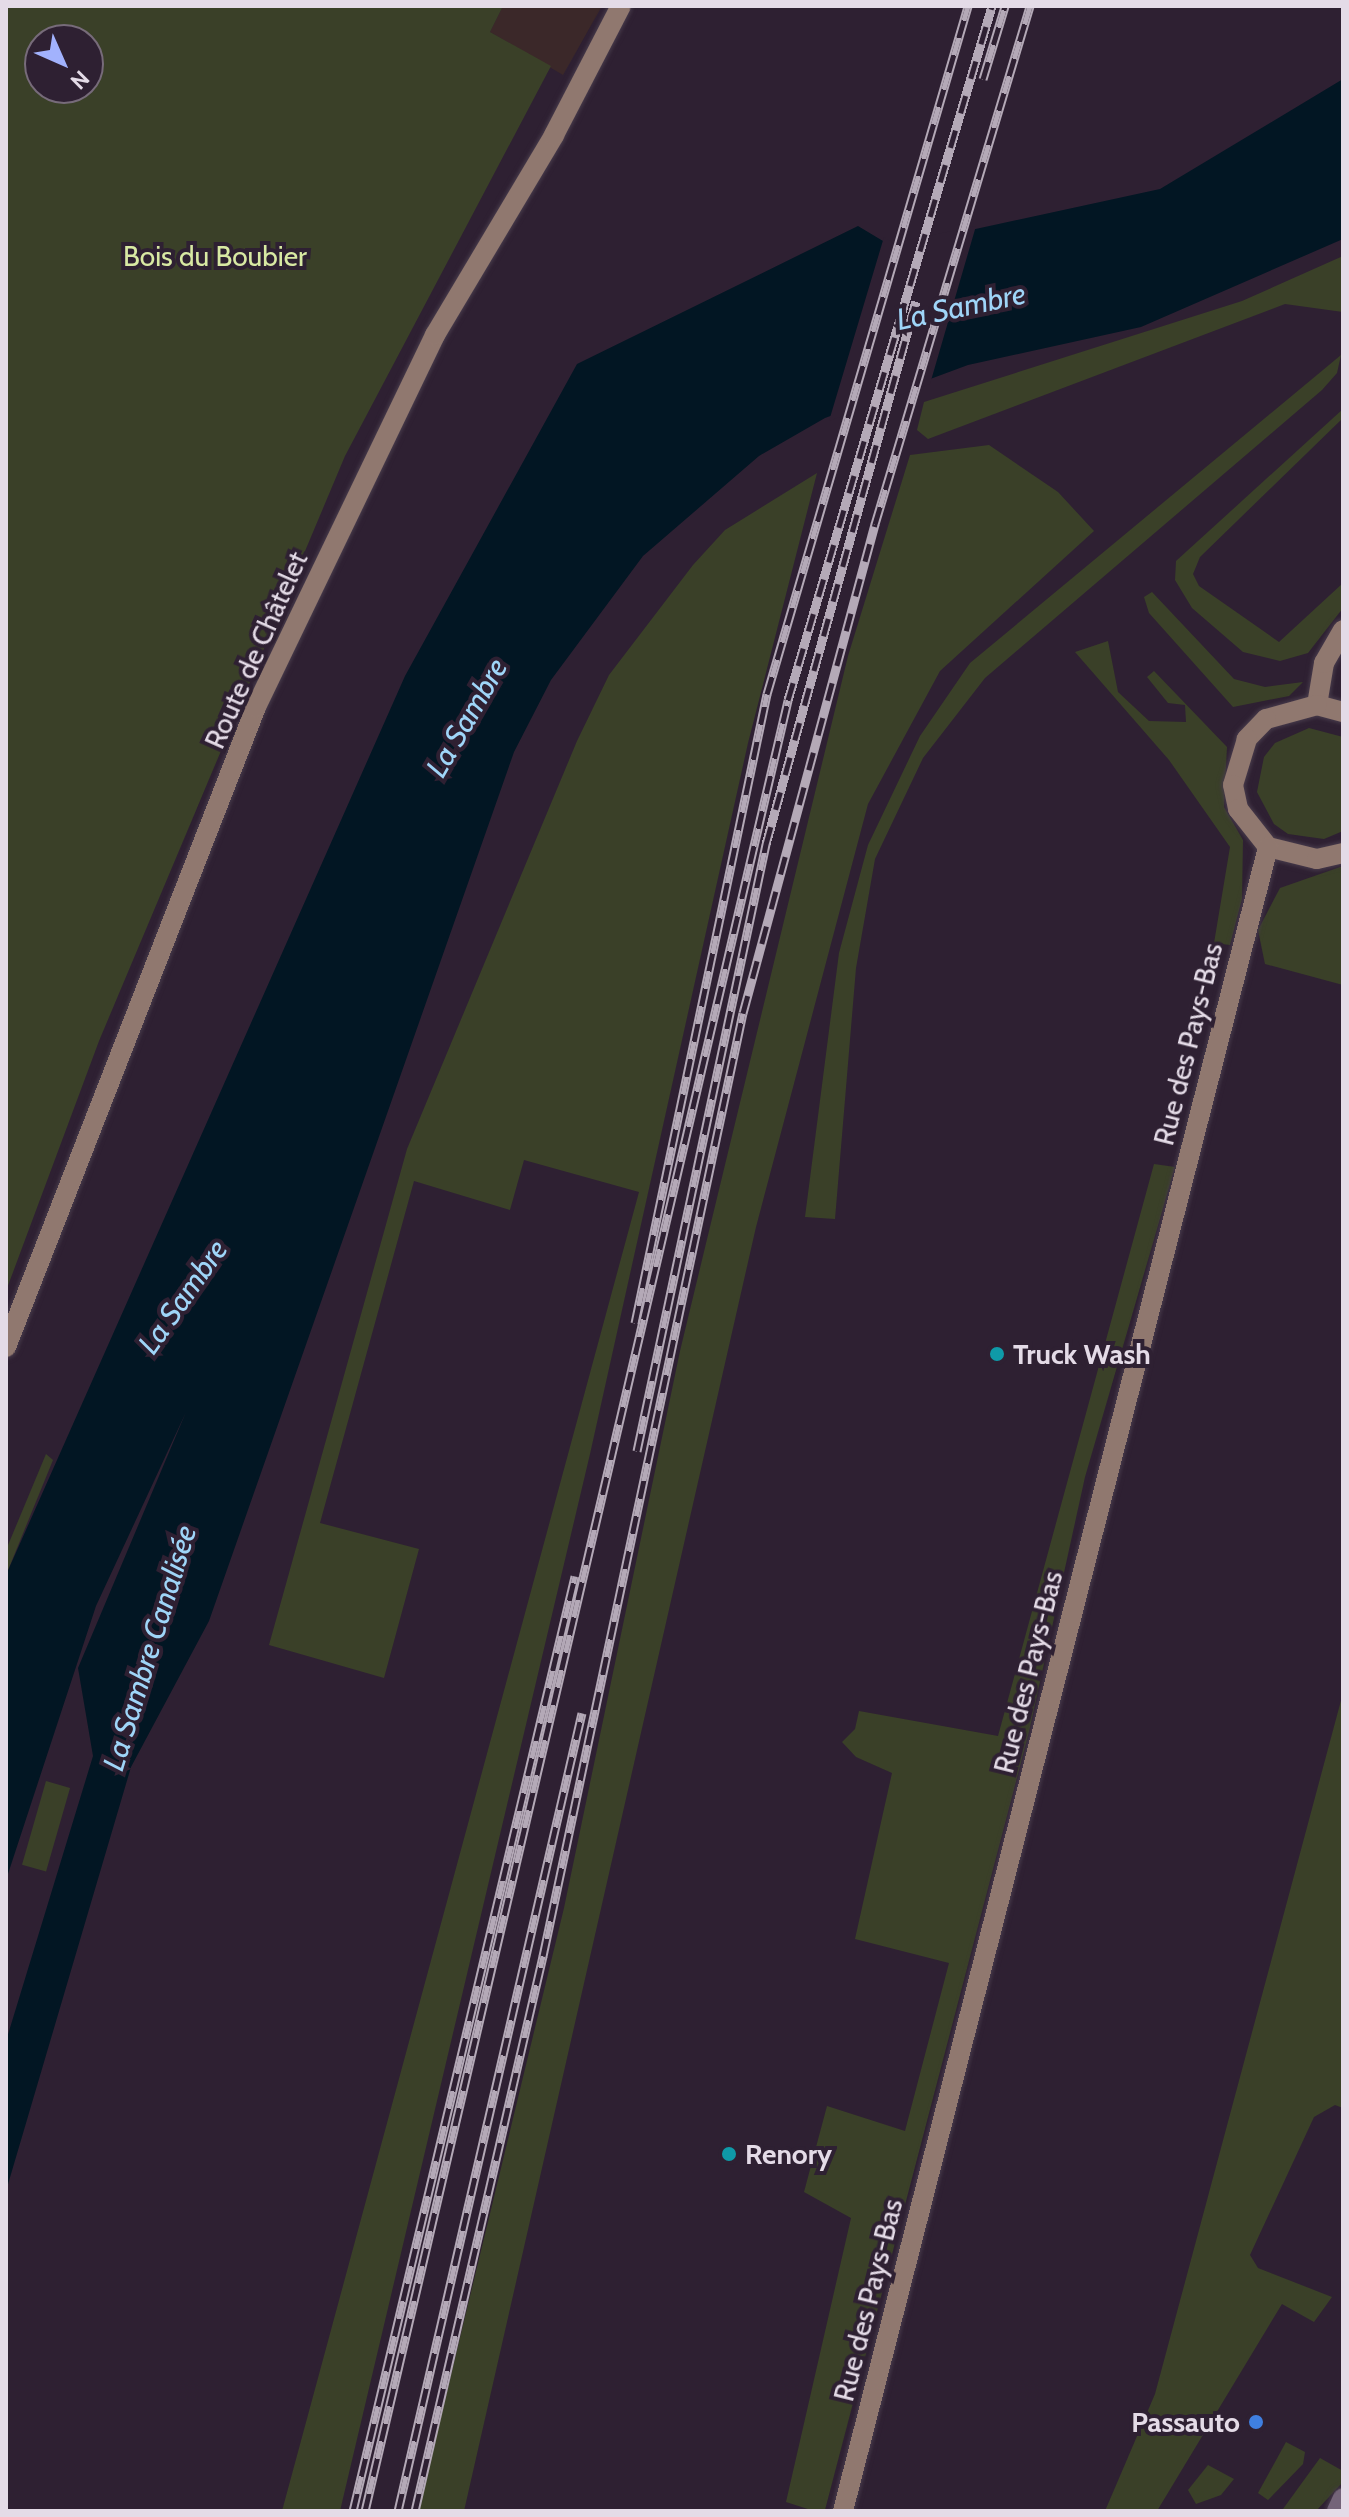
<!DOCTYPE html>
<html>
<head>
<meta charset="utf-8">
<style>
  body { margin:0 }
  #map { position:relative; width:1349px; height:2517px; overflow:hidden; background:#2e2032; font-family:Cabin,sans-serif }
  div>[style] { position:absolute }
  .commercial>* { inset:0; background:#3b2829 }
  .green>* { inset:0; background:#3a4028; transform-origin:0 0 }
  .water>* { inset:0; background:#021623 }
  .pier>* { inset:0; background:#2e2032 }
  .roads { filter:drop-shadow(0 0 2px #473b4b) drop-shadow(0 0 2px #473b4b) }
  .street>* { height:20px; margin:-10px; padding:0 10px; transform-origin:10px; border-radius:10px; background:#746479 }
  .secondary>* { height:20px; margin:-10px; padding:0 10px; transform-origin:10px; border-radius:10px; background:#90786f }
  .rail>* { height:9px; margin-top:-4.5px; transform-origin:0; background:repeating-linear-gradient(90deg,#2e2032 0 18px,#b4a9b7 0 36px); box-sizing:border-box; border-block:2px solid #b4a9b7 }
  .dots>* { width:22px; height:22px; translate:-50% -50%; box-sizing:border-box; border:4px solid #2e2032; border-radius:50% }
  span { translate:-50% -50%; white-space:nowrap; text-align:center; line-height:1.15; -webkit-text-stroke:8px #2e2032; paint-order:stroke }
  .park-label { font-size:28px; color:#d8e9a3 }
  .street-label { font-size:28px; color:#e4dbe7 }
  .poi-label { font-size:28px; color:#e4dbe7; font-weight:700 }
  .left { translate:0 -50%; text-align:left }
  .right { translate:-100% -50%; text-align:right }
  .water-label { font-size:30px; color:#9fd5f8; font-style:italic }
  .frame { position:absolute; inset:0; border:8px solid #e4dbe7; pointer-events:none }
  .north { position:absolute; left:24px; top:24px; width:80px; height:80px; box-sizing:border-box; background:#2e2032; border:2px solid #776b7a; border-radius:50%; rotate:135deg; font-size:22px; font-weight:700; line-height:32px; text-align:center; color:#e4dbe7 }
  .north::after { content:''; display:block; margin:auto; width:28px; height:36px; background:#a2b2fd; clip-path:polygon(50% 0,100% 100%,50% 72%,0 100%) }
</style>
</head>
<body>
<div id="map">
  <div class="commercial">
    <i style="clip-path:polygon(503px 6px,602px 6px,563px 75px,490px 32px)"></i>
  </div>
  <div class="green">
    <i style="clip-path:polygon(evenodd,6px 6px,503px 6px,490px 32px,551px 66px,345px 456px,99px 1041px,6px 1291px,6px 6px,40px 40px,88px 40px,88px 88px,40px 88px,40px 40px)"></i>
    <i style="clip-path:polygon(1343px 256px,1343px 312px,1285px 304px,928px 439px,917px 430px,924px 402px,1242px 301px)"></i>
    <i style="clip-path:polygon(1341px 355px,1337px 373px,1322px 390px,985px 678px,923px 758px,875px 859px,856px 968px,835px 1219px,805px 1217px,839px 953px,868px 845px,920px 736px,970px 663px)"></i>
    <i style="clip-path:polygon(1343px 409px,1343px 418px,1200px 557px,1193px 574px,1199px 586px,1279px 642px,1343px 583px,1343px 608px,1308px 653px,1280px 661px,1243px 652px,1192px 608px,1175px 580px,1176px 561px)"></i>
    <i style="clip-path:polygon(989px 445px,1058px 492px,1094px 531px,940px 671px,868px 804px,756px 1227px,464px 2511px,418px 2511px,564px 1908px,680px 1351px,848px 656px,910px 455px)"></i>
    <i style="clip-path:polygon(817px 473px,748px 743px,590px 1454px,340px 2511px,282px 2511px,639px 1192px,524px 1160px,510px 1210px,414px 1181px,320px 1523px,419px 1549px,384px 1678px,269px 1645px,407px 1149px,577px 741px,609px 675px,693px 565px,725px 530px)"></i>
    <i style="clip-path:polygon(1152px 592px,1234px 679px,1265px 687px,1303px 682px,1289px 696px,1233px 707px,1149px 613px,1144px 597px)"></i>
    <i style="clip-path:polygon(1108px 641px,1118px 692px,1149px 721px,1186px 722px,1185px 705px,1168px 703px,1147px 677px,1154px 671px,1227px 747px,1224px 807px,1243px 840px,1242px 899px,1230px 945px,1214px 943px,1230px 847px,1169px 760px,1075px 652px)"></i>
    <i style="clip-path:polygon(1309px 728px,1343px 737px,1343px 831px,1324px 839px,1288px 834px,1274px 824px,1257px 792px,1264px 757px,1275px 743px)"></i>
    <i style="clip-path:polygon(1343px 866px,1343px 985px,1265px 964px,1258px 930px,1280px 888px)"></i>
    <i style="clip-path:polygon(1154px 1164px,1175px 1167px,1085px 1477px,1029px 1732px,825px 2510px,814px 2511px,786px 2502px,851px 2218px,804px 2192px,827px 2106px,905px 2131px,949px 1963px,855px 1939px,892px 1773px,856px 1757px,842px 1742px,855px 1729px,859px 1711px,998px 1736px)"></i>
    <i style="clip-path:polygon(46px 1454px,53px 1460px,6px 1575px,6px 1550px)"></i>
    <i style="clip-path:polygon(1343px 1693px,1343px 2108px,1335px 2105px,1314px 2117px,1250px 2255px,1258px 2268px,1332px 2297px,1314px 2322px,1282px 2304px,1157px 2511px,1105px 2511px,1155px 2394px)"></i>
    <i style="left:46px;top:1781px;width:25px;height:87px;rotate:16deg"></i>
    <i style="clip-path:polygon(1286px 2442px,1305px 2452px,1303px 2464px,1268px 2500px,1258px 2493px)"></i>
    <i style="clip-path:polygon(1320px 2458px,1343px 2471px,1343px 2482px,1316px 2511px,1283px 2509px)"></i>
    <i style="clip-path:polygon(1208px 2465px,1234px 2479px,1221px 2495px,1196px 2504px,1188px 2490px)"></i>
  </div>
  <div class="water">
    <i style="clip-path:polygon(1343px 79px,1343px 239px,1141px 327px,968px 365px,825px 418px,759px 456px,643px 556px,551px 680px,514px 752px,209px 1621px,131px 1767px,6px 2191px,6px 2041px,93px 1756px,78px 1668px,186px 1412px,96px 1606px,6px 1880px,6px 1575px,405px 676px,577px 364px,858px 226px,893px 247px,1160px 189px)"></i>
  </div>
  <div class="pier">
    <i style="clip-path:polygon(976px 226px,930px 384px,829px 421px,884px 237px,894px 243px)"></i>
  </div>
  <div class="roads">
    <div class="street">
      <i style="left:1337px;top:2511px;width:14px;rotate:-65deg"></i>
    </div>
    <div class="secondary">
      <i style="left:1317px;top:705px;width:43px;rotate:-80.5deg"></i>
      <i style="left:1324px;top:663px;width:38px;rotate:-60deg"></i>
      <i style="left:1343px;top:712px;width:27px;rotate:-165deg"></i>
      <i style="left:1317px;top:705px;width:53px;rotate:164.6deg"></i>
      <i style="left:1266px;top:719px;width:28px;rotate:134deg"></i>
      <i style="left:1247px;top:739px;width:48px;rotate:106.9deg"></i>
      <i style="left:1233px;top:785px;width:25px;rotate:78deg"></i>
      <i style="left:1238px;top:809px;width:48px;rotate:51.7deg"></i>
      <i style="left:1268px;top:847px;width:50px;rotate:13.8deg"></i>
      <i style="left:1317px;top:859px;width:27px;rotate:-13deg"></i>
      <i style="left:6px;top:1347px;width:687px;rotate:-68.66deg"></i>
      <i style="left:256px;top:707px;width:413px;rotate:-64.3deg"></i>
      <i style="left:435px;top:335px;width:233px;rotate:-59.2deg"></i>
      <i style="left:554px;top:135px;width:145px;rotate:-62.6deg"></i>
      <i style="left:843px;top:2511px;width:1717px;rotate:-75.67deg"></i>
    </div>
  </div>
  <div class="rail">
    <i style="left:983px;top:79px;width:76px;rotate:-73.2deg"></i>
    <i style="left:635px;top:1323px;width:643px;rotate:-78.15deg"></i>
    <i style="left:767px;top:694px;width:717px;rotate:-73.71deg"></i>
    <i style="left:637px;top:1451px;width:621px;rotate:-78deg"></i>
    <i style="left:766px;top:844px;width:563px;rotate:-74.56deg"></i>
    <i style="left:353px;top:2511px;width:961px;rotate:-76.64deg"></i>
    <i style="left:365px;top:2511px;width:1860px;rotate:-76.85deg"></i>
    <i style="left:788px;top:700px;width:723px;rotate:-73.62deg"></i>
    <i style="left:398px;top:2511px;width:819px;rotate:-77.02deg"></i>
    <i style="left:415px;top:2511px;width:570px;rotate:-77.01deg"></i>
    <i style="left:543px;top:1956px;width:964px;rotate:-78.03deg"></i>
    <i style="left:743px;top:1013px;width:507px;rotate:-74.89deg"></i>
    <i style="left:875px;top:524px;width:541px;rotate:-73.34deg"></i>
  </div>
  <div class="dots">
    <i style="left:997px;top:1354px;background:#0f9aa8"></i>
    <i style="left:729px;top:2154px;background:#0f9aa8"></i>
    <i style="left:1256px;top:2422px;background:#3f7fe0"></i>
  </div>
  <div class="park-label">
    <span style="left:215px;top:256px">Bois du Boubier</span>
  </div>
  <div class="street-label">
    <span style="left:256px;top:650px;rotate:-66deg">Route de Châtelet</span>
    <span style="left:1188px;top:1044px;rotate:-76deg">Rue des Pays-Bas</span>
    <span style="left:1028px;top:1672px;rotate:-76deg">Rue des Pays-Bas</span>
    <span style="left:868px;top:2300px;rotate:-76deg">Rue des Pays-Bas</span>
  </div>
  <div class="poi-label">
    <span class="left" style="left:1013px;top:1354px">Truck Wash</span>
    <span class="left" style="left:745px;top:2154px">Renory</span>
    <span class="right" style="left:1240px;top:2422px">Passauto</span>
  </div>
  <div class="water-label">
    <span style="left:961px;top:307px;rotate:-12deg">La Sambre</span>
    <span style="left:467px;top:718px;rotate:-60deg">La Sambre</span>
    <span style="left:183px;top:1297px;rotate:-55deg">La Sambre</span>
    <span style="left:150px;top:1648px;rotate:-73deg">La Sambre Canalisée</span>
  </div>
  <div class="frame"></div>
  <div class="north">N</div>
</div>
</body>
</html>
